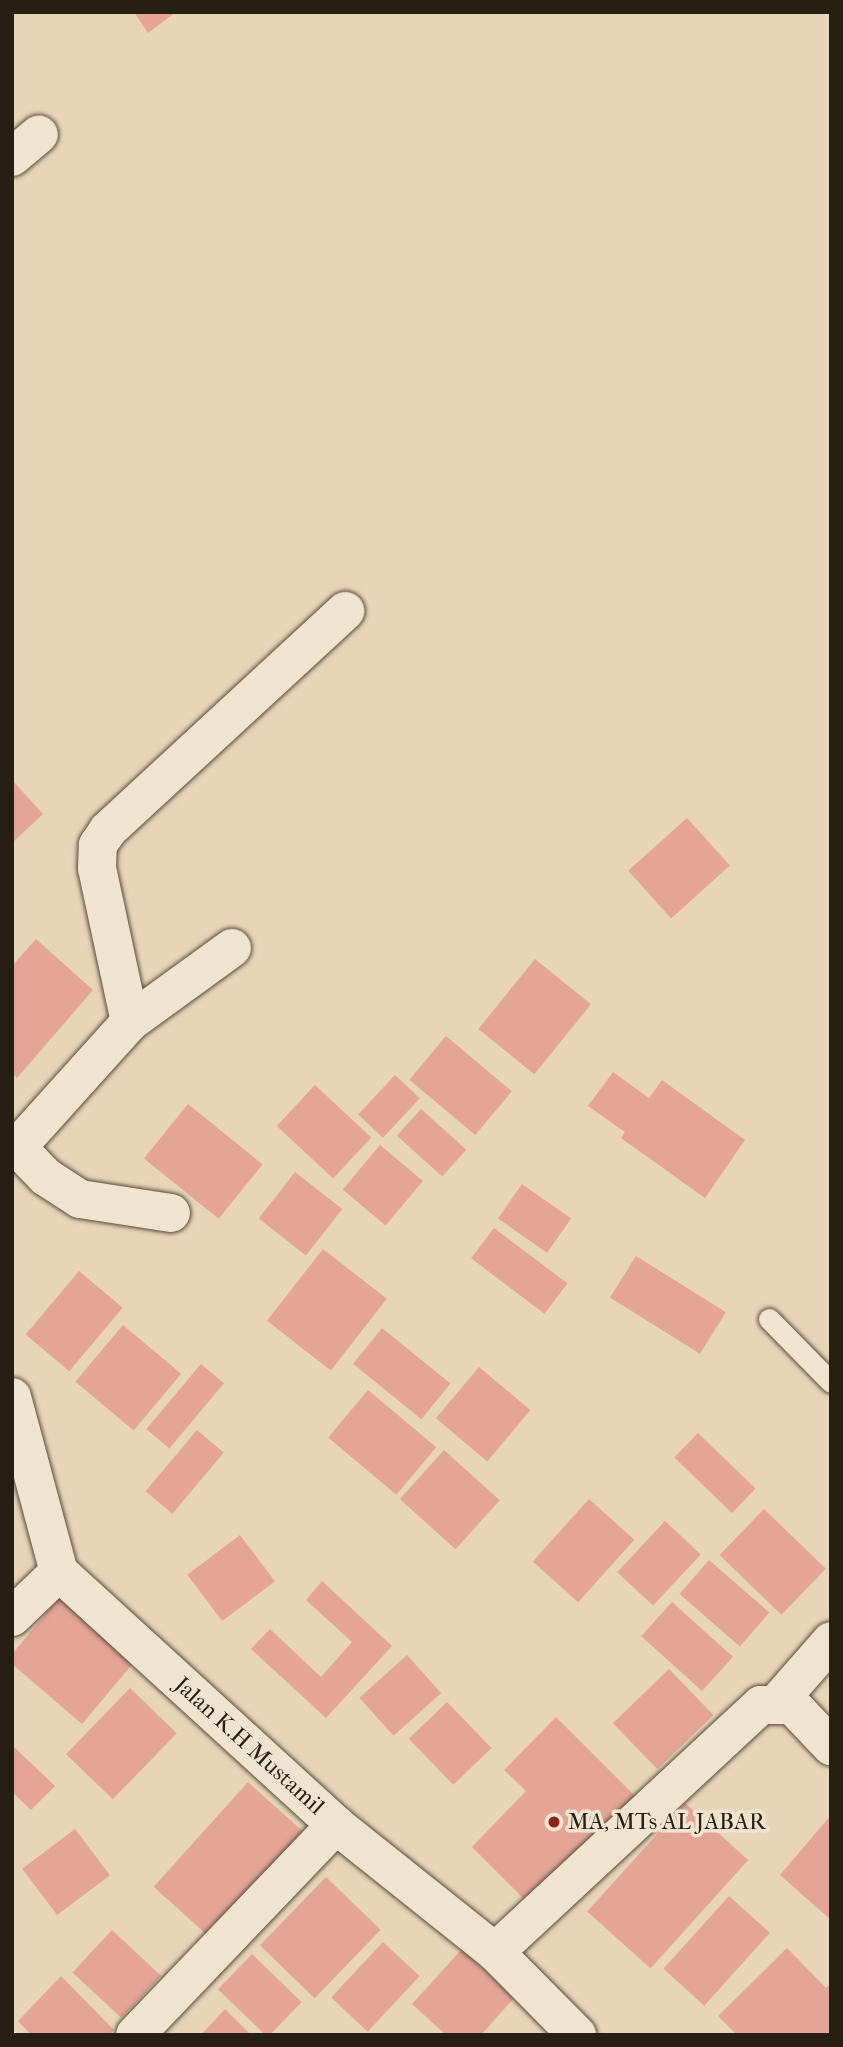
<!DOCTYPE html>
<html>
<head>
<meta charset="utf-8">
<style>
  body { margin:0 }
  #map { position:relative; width:843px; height:2047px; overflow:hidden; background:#e8d5b7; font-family:"IM FELL French Canon",serif }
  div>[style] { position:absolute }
  .building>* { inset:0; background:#e4a496; transform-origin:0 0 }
  .roads { filter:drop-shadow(0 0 2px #574c3d) drop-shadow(0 0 2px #574c3d) }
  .service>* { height:21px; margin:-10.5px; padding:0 10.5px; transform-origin:10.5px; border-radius:10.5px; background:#f0e4d0 }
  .minor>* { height:38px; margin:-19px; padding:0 19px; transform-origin:19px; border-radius:19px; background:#f0e4d0 }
  .dots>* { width:19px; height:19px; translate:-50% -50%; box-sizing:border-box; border:4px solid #f0e4d0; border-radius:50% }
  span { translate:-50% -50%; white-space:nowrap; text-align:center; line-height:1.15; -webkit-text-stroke:7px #f0e4d0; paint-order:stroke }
  .street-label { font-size:23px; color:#271e14 }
  .poi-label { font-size:23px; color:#271e14 }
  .left { translate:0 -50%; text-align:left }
  .frame { position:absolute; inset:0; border:14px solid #271e14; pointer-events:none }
</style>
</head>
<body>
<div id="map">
  <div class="building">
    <i style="clip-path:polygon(134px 12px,176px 12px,148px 33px)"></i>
    <i style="clip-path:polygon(12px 780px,43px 814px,12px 843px)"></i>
    <i style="left:687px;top:818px;width:64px;height:79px;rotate:48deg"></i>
    <i style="clip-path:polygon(36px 939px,93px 990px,17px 1078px,12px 1073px,12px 966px)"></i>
    <i style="left:535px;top:959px;width:72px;height:90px;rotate:39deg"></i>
    <i style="left:446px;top:1036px;width:86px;height:57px;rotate:40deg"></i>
    <i style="clip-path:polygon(613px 1072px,649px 1098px,662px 1080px,745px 1140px,705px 1198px,621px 1138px,625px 1132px,588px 1106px)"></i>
    <i style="left:395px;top:1075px;width:34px;height:54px;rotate:43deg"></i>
    <i style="left:315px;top:1085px;width:77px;height:56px;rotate:43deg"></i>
    <i style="left:188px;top:1104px;width:96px;height:70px;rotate:39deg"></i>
    <i style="left:421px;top:1109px;width:61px;height:36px;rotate:42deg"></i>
    <i style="left:380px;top:1145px;width:56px;height:58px;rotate:40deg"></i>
    <i style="left:295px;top:1172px;width:60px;height:59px;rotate:38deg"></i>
    <i style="left:522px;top:1184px;width:60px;height:42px;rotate:35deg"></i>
    <i style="left:494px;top:1228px;width:92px;height:38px;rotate:37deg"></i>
    <i style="left:323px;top:1249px;width:81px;height:91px;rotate:38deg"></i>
    <i style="left:636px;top:1256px;width:106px;height:49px;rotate:32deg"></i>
    <i style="left:79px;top:1271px;width:57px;height:83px;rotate:40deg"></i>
    <i style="left:123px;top:1325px;width:76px;height:74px;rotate:40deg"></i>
    <i style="left:382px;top:1328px;width:88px;height:46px;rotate:39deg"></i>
    <i style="left:201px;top:1364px;width:30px;height:85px;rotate:40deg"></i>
    <i style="left:479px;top:1367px;width:67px;height:67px;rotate:40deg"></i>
    <i style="left:368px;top:1390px;width:89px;height:62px;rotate:40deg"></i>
    <i style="left:197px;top:1430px;width:35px;height:80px;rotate:40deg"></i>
    <i style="left:698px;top:1433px;width:80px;height:34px;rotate:44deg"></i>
    <i style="left:444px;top:1450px;width:75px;height:66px;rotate:42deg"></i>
    <i style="left:589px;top:1499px;width:61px;height:84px;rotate:42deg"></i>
    <i style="left:764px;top:1509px;width:86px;height:64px;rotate:44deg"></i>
    <i style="left:665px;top:1521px;width:49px;height:70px;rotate:43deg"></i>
    <i style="left:240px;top:1535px;width:58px;height:66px;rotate:53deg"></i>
    <i style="left:709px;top:1560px;width:80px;height:45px;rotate:41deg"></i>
    <i style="clip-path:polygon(322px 1581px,392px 1646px,326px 1718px,251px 1649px,270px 1629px,321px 1677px,352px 1642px,306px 1600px)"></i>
    <i style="clip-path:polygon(61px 1596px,135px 1661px,82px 1724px,12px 1664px,12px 1654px)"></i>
    <i style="left:672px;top:1602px;width:82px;height:46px;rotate:42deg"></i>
    <i style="left:407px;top:1655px;width:51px;height:64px;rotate:48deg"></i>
    <i style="left:669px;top:1669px;width:64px;height:78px;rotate:46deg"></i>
    <i style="left:130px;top:1688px;width:65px;height:92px;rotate:44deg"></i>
    <i style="left:447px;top:1702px;width:64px;height:53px;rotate:46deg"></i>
    <i style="clip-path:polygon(556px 1717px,635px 1796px,530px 1905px,472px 1847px,526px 1791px,504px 1770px)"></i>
    <i style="clip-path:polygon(12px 1745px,55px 1786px,31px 1810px,12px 1792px)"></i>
    <i style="left:248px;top:1782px;width:79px;height:141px;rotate:42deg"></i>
    <i style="left:685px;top:1803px;width:85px;height:146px;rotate:42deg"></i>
    <i style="clip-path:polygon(831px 1815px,831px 1920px,780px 1875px)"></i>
    <i style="left:75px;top:1829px;width:58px;height:66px;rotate:53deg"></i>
    <i style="left:326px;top:1877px;width:76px;height:95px;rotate:44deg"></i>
    <i style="left:729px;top:1896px;width:55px;height:98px;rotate:42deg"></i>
    <i style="left:112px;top:1930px;width:67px;height:58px;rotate:43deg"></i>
    <i style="left:383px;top:1942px;width:50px;height:76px;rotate:43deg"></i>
    <i style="clip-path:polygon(787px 1948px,826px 1988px,831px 1983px,831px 2035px,737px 2035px,718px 2016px)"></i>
    <i style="clip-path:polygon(462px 1949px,514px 1998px,481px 2035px,446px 2035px,412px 2004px)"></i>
    <i style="left:252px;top:1954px;width:69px;height:49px;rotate:44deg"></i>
    <i style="clip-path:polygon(61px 1976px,114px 2030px,110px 2035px,31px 2035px,18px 2021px)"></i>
    <i style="clip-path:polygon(225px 2009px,251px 2035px,201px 2035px)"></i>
  </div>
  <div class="roads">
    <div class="service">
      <i style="left:769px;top:1319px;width:88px;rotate:45.5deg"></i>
    </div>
    <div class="minor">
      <i style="left:12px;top:157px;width:35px;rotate:-40deg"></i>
      <i style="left:130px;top:1022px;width:126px;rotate:-36deg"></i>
      <i style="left:17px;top:1147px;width:42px;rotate:46deg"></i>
      <i style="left:46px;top:1177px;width:40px;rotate:32.9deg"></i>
      <i style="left:80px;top:1199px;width:92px;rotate:8.7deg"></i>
      <i style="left:12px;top:1153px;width:176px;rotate:-48deg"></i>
      <i style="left:130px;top:1022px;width:157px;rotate:-102.1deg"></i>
      <i style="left:97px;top:868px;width:23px;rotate:-88deg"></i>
      <i style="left:98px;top:845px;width:18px;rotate:-56deg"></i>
      <i style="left:108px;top:830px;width:323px;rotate:-42.7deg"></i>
      <i style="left:12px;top:1397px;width:181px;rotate:75deg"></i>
      <i style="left:59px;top:1572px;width:375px;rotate:42.4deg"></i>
      <i style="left:336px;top:1825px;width:203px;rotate:38.6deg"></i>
      <i style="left:495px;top:1952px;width:117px;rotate:45.3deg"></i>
      <i style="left:12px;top:1617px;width:65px;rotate:-43.8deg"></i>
      <i style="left:777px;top:1703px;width:82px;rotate:-48.9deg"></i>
      <i style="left:495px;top:1952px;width:363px;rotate:-42.9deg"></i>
      <i style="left:761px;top:1705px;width:31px"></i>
      <i style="left:792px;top:1705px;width:57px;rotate:46.4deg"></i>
      <i style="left:135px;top:2035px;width:291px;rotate:-46.3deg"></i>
    </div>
  </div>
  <div class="dots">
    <i style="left:554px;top:1822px;background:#8f2418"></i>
  </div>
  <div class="street-label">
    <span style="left:249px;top:1746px;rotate:42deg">Jalan K.H Mustamil</span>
  </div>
  <div class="poi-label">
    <span class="left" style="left:568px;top:1822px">MA, MTs AL JABAR</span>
  </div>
  <div class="frame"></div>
</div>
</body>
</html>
